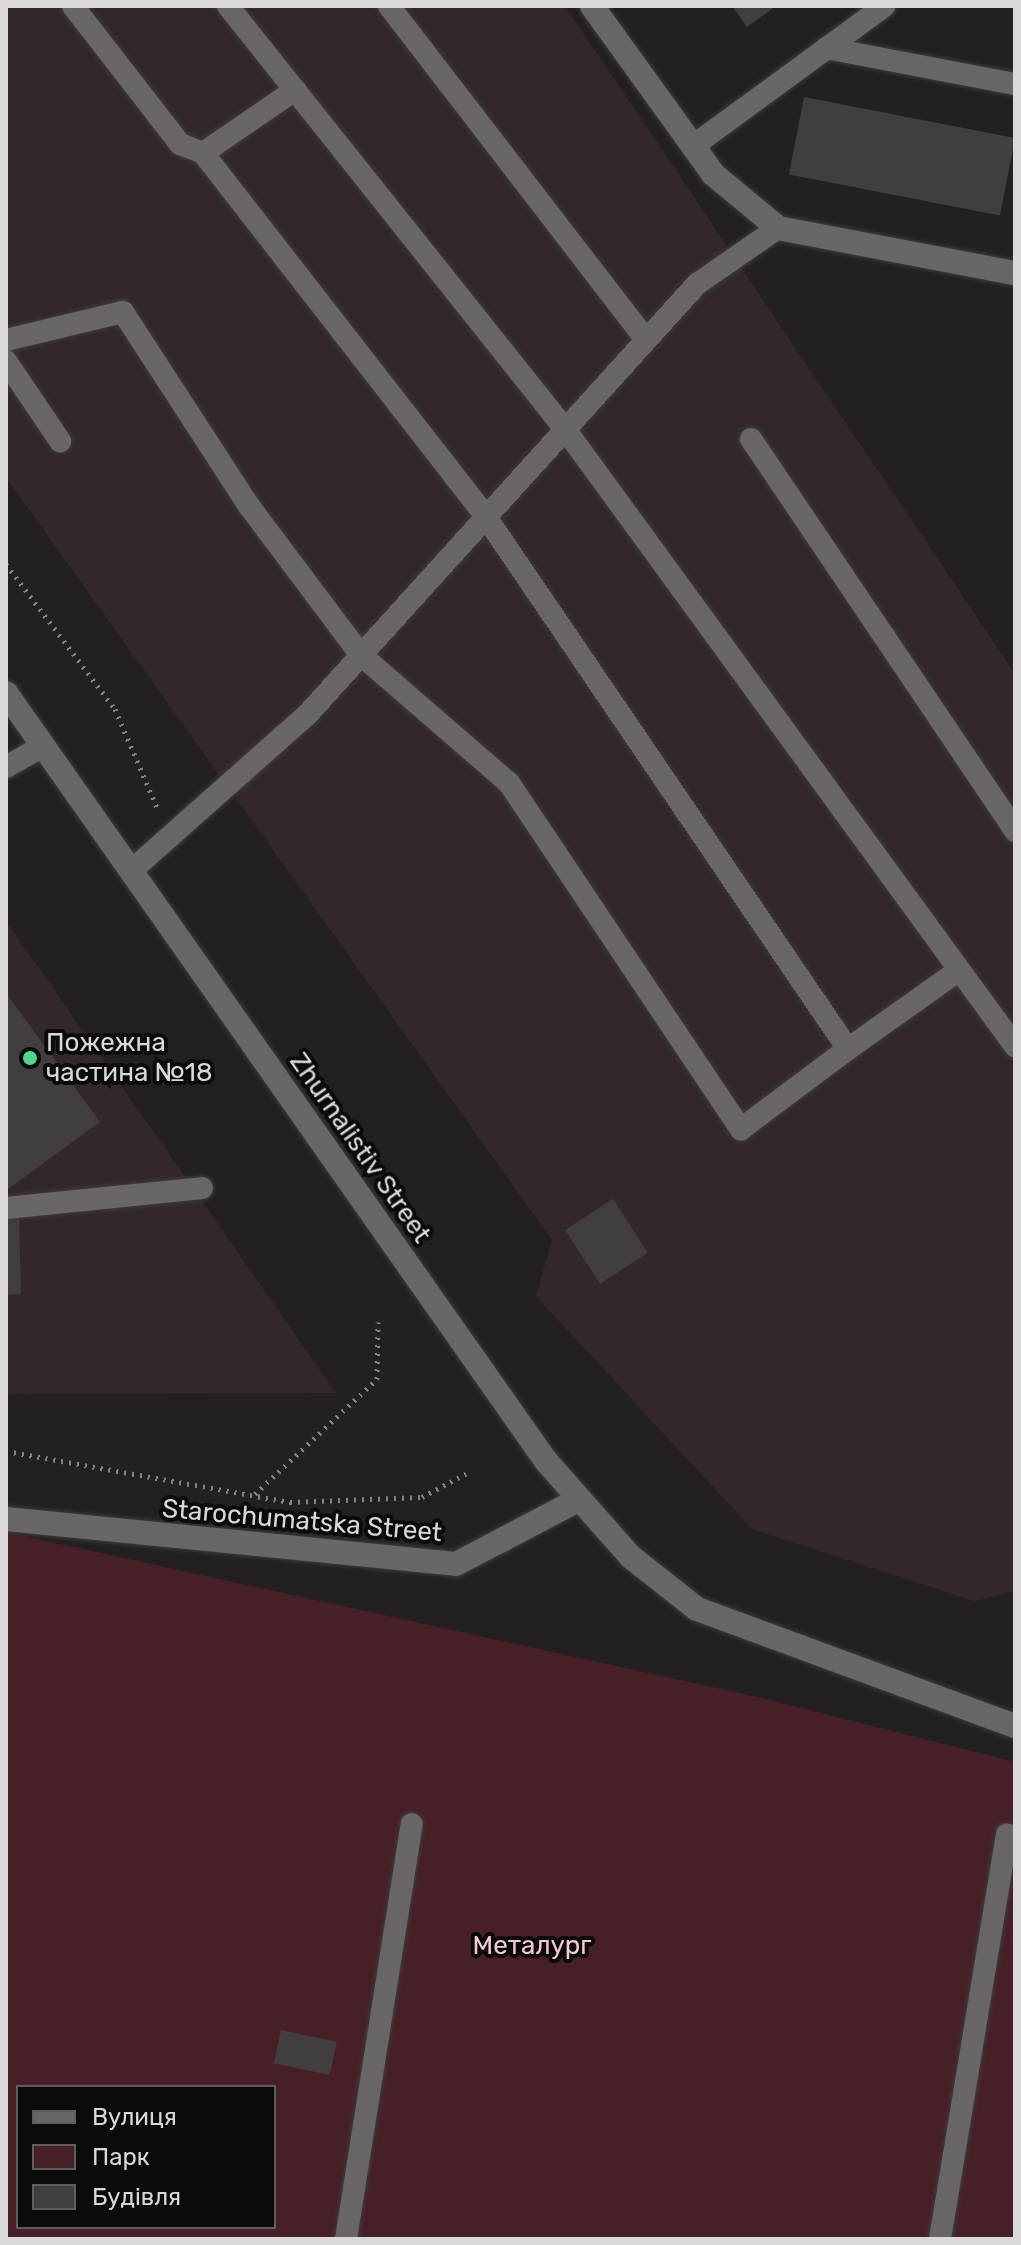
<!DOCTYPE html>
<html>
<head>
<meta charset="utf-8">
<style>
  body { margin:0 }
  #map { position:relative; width:1021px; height:2245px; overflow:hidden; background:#242021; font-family:Rubik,sans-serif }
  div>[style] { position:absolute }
  .built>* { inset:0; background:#32282a }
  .green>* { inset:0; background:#471f27 }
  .building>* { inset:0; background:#423e3f; transform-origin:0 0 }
  .path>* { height:5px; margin-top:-2.5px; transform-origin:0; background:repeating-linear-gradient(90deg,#868283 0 2px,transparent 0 8px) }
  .roads { filter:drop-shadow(0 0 2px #3e3b3c) drop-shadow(0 0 2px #3e3b3c) }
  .service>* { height:22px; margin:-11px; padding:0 11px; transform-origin:11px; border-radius:11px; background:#6a6667 }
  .minor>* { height:24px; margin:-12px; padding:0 12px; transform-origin:12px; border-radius:12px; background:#6a6667 }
  .tertiary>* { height:24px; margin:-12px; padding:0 12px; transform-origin:12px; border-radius:12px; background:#6a6667 }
  .dots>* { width:22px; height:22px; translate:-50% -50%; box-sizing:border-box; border:4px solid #0c0b0b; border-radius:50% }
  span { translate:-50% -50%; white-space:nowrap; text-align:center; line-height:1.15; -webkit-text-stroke:8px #0c0b0b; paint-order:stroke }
  .poi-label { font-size:26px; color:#dbd8d9 }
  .left { translate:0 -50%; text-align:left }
  .street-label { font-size:26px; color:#dbd8d9 }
  .park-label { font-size:26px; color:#f5cad0 }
  .frame { position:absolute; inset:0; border:8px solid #dbd8d9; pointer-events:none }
  .legend { position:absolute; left:16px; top:2085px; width:260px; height:144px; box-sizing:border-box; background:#0c0b0b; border:2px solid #5f5d5d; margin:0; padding:10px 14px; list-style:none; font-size:24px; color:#dbd8d9 }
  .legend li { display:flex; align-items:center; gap:16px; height:40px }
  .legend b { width:40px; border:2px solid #5f5d5d }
</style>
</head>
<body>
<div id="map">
  <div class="built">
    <i style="clip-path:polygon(6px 6px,565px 6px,1015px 674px,1015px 1591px,974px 1601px,752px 1529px,536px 1296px,552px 1240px,6px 477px)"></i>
    <i style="clip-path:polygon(6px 921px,336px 1393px,6px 1394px)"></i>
  </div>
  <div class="green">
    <i style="clip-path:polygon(evenodd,6px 1532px,762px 1698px,1015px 1762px,1015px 2239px,6px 2239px,6px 1532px,18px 2087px,274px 2087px,274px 2227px,18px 2227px,18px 2087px)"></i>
  </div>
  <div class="building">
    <i style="clip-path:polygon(732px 6px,776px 6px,747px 27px)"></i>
    <i style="left:804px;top:97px;width:215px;height:79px;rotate:11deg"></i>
    <i style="clip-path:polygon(6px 993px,100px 1122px,8px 1189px,6px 1186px)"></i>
    <i style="left:613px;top:1199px;width:64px;height:57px;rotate:57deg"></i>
    <i style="clip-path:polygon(19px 1218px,21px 1294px,6px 1295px,6px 1219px)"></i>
    <i style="left:281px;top:2030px;width:57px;height:34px;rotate:12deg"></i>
  </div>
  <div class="path">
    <i style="left:6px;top:564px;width:181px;rotate:53.1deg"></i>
    <i style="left:115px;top:709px;width:110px;rotate:66.9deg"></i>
    <i style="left:6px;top:1451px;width:289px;rotate:10.2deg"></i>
    <i style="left:290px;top:1502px;width:132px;rotate:-2.2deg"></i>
    <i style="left:422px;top:1497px;width:53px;rotate:-28deg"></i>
    <i style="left:255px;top:1494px;width:168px;rotate:-43.3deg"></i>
    <i style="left:377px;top:1379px;width:57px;rotate:-89deg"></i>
  </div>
  <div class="roads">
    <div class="service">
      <i style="left:73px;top:6px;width:175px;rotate:52.2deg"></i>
      <i style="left:180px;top:144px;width:25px;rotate:21deg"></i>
      <i style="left:203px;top:153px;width:461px;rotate:52.1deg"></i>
      <i style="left:486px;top:517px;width:643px;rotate:55.77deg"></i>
      <i style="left:848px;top:1049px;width:136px;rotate:-35.4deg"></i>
      <i style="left:228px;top:6px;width:541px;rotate:51.46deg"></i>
      <i style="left:565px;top:429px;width:764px;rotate:53.9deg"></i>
      <i style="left:389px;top:6px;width:421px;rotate:52.4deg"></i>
      <i style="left:826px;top:48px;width:192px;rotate:10.8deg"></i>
      <i style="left:693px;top:146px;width:237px;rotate:-36.2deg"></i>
      <i style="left:203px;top:153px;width:112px;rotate:-34.4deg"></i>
      <i style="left:6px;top:340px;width:120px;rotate:-13.5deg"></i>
      <i style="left:123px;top:312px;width:231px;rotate:57deg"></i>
      <i style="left:249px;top:506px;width:186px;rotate:53.1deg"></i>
      <i style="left:361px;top:655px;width:196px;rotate:40.9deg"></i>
      <i style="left:509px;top:783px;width:417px;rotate:56.2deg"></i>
      <i style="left:741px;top:1129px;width:134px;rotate:-36.8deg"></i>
      <i style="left:6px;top:361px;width:97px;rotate:56deg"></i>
      <i style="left:751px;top:439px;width:473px;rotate:56deg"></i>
      <i style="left:6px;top:767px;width:43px;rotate:-29.6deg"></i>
      <i style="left:131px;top:871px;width:235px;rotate:-41.6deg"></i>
      <i style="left:307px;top:715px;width:581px;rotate:-47.86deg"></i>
      <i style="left:697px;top:284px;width:98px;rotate:-34.7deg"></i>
      <i style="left:6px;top:1208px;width:197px;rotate:-5.8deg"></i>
      <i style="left:346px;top:2239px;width:420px;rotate:-81deg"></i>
      <i style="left:940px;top:2239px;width:410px;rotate:-80.6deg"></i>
    </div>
    <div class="minor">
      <i style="left:592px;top:6px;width:207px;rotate:54.2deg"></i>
      <i style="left:713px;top:174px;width:85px;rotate:39.7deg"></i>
      <i style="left:778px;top:228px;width:241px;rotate:10.8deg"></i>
      <i style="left:6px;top:1519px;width:452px;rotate:5.7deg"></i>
      <i style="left:456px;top:1564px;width:138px;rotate:-27.7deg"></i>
    </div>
    <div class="tertiary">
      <i style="left:6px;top:693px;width:939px;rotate:54.89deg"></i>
      <i style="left:546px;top:1461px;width:128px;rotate:48.5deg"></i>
      <i style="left:631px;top:1557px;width:84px;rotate:38.2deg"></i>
      <i style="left:697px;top:1609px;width:339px;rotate:20.2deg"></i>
    </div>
  </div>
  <div class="dots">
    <i style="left:30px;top:1058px;background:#54d395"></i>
  </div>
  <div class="poi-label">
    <span class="left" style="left:46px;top:1058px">Пожежна<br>частина №18</span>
  </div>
  <div class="street-label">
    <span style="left:360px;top:1148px;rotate:55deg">Zhurnalistiv Street</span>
    <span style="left:302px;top:1521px;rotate:5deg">Starochumatska Street</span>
  </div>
  <div class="park-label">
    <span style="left:532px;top:1946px">Металург</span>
  </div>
  <div class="frame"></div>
  <ul class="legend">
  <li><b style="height:10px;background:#6a6667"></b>Вулиця</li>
  <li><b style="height:22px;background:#471f27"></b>Парк</li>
  <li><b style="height:22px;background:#423e3f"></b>Будівля</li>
  </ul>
</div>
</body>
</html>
